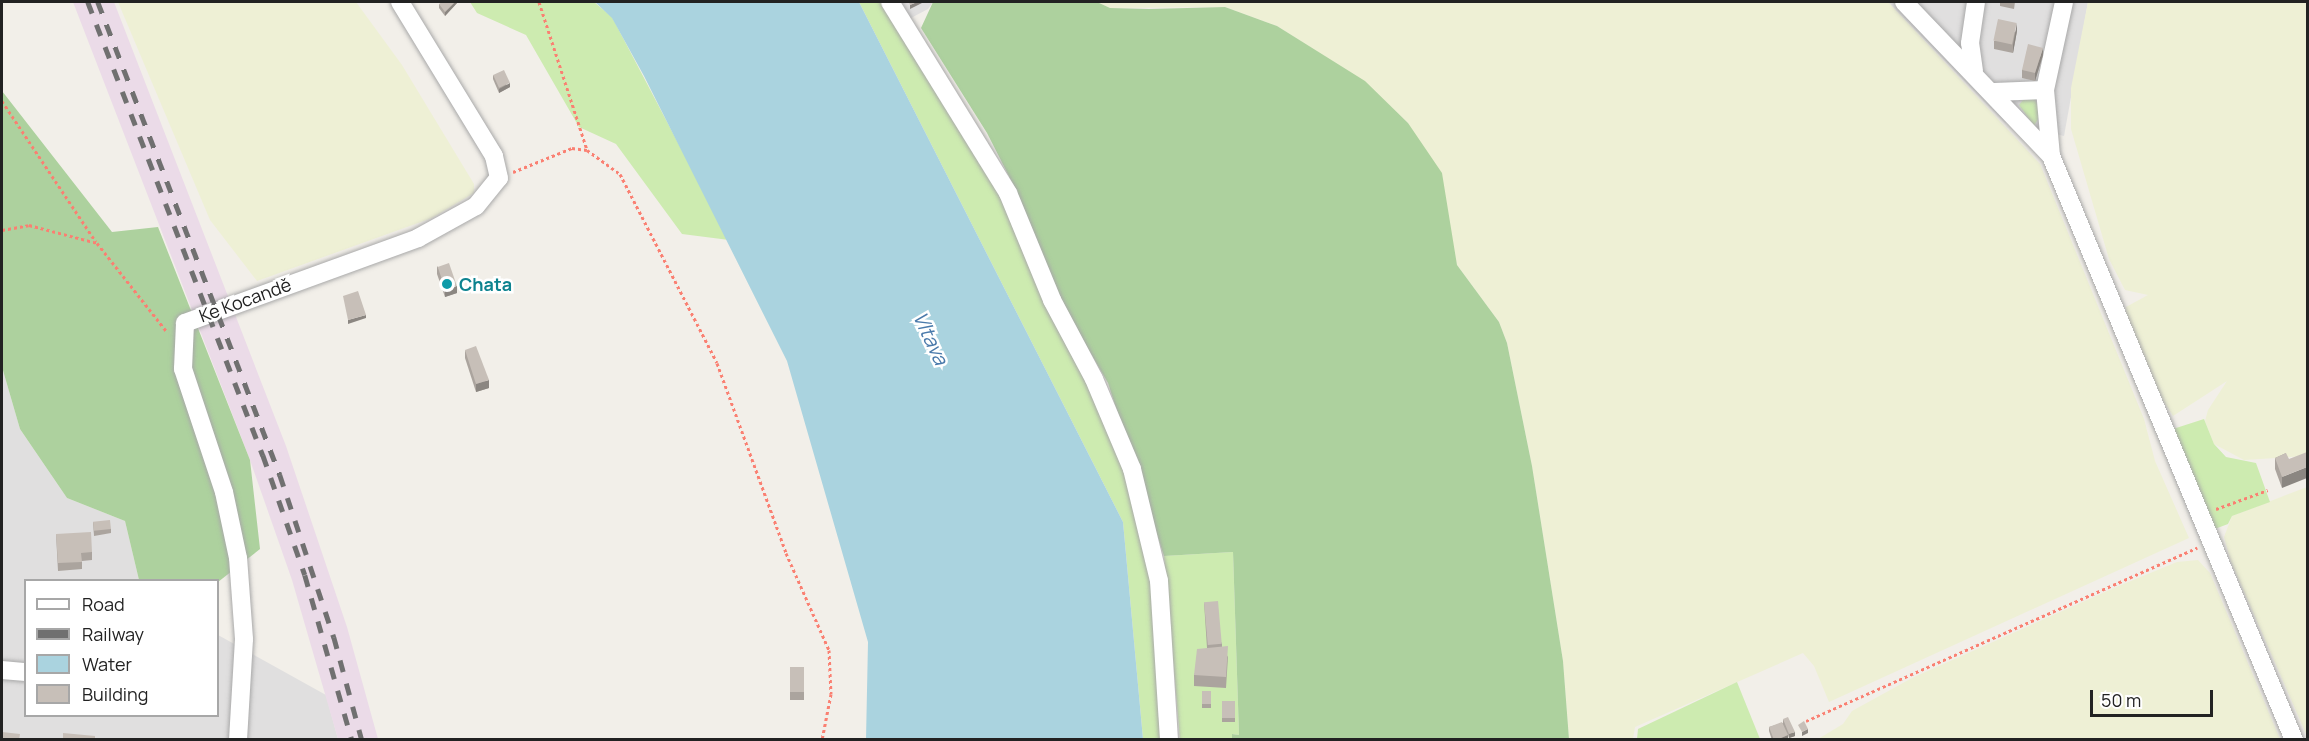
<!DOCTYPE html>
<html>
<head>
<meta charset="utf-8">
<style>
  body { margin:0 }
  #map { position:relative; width:2309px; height:741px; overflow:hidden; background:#f2efe9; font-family:Manrope,sans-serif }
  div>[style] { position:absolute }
  .residential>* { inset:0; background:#e0dfdf }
  .industrial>* { inset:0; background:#ebdbe8 }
  .farmland>* { inset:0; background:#eef0d5 }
  .grass>* { inset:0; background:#cdebb0 }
  .forest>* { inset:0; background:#add19e }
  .water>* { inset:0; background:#aad3df }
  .path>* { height:3px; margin-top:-1.5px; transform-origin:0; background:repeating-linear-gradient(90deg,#fa8072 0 3px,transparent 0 6px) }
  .roads { filter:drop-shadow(0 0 2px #a9a9a9) drop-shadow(0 0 2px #a9a9a9) }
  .minor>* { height:18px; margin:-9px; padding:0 9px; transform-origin:9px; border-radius:9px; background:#fff }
  .rail>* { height:4.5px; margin-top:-2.25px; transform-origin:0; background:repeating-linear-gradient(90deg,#707070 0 12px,transparent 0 24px) }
  .wall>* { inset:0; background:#aba49e; transform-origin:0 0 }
  .shaded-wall>* { inset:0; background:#8b8681 }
  .building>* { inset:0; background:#c7bfb8; transform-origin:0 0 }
  .dots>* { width:16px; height:16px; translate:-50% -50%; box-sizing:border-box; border:3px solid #fff; border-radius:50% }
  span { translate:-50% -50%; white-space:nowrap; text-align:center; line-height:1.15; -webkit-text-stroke:5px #fff; paint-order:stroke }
  .culture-label { font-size:18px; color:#0d838f; font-weight:700 }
  .left { translate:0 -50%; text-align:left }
  .street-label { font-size:18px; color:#222 }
  .water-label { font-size:20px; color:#4a7aab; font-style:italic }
  .frame { position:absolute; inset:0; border:3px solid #222; pointer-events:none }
  .legend { position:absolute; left:24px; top:579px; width:195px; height:138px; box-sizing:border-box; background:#fff; border:2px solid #a7a7a7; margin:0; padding:8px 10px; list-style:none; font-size:18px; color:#222 }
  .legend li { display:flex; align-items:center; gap:12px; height:30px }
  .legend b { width:30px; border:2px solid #a7a7a7 }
  .scale { position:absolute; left:2090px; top:690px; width:123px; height:27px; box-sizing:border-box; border:3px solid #222; border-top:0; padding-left:8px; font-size:18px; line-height:21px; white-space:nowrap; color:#222; -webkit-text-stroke:4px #fff; paint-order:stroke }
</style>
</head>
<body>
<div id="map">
  <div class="residential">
    <i style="clip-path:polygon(899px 2px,933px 2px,928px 9px,909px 19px)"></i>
    <i style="clip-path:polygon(1888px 2px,2088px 2px,2064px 136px,2005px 123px)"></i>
    <i style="clip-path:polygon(2px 367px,20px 429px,67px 498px,125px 521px,139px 580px,26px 580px,26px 716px,218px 716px,218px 635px,326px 695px,338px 739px,2px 739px)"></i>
  </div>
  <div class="industrial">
    <i style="clip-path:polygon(73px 2px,114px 2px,286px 446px,347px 627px,378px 739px,338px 739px,292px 580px,250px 460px)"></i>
  </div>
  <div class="farmland">
    <i style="clip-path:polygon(118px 2px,356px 2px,402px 65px,474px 184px,474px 193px,432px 218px,257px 281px,210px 220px)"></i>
    <i style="clip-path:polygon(1097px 2px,1888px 2px,2040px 164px,2144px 419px,2155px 461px,2189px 538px,1829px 702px,1814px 666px,1803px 653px,1635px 727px,1633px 739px,1569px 739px,1563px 661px,1532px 466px,1507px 343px,1499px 322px,1457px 265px,1447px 221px,1408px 123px,1365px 82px,1277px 26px,1225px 7px,1110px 8px)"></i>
    <i style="clip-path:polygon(2088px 2px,2307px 2px,2307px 456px,2244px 460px,2214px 444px,2205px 421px,2208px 410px,2227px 381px,2173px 416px,2162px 399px,2126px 313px,2126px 307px,2148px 295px,2125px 290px,2109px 259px,2071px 129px,2071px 88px)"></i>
    <i style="clip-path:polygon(2307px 487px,2307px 736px,2231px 562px,2224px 537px,2232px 516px)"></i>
    <i style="clip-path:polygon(2198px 560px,2210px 573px,2280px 739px,1818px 739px,1843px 724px,1852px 711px,1912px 678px,2114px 588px,2177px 562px)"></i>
  </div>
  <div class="grass">
    <i style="clip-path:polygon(470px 2px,594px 2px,612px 17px,729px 240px,682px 234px,616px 144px,579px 127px,526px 35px,477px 13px)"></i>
    <i style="clip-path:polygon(859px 2px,890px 2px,1008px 193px,1094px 379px,1159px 581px,1169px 739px,1143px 739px,1123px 522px)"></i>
    <i style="clip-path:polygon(2035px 99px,2041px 114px,2034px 126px,2019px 105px,2023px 100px)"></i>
    <i style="clip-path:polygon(2204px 419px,2214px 444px,2226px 457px,2256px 463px,2270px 502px,2232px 516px,2228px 524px,2212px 530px,2173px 429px)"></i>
    <i style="clip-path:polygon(1233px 552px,1239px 735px,1232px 734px,1232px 739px,1180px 739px,1164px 556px)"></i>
    <i style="clip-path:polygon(1737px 682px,1760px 739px,1637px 739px,1638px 729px)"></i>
  </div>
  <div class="forest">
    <i style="clip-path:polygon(933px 2px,1097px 2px,1110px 8px,1149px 9px,1225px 7px,1277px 26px,1365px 81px,1408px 123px,1442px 173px,1457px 265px,1499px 322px,1507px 343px,1532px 466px,1563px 661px,1569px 739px,1232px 739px,1232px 734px,1239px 735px,1233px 552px,1164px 556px,1108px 383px,1061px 302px,1016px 190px,987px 133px,921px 28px)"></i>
    <i style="clip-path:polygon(2px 91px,112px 232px,158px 227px,250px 460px,260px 549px,218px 582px,139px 580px,125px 521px,67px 498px,20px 429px,2px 367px)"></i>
  </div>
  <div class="water">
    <i style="clip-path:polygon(595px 2px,859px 2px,1123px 522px,1143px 739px,866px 739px,868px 642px,787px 361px,644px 76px,612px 18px)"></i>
  </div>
  <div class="path">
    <i style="left:539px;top:2px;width:156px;rotate:72deg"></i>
    <i style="left:2px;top:101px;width:169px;rotate:56.3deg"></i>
    <i style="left:513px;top:172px;width:64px;rotate:-22.1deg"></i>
    <i style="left:572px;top:148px;width:15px;rotate:8deg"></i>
    <i style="left:587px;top:150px;width:41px;rotate:36deg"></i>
    <i style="left:620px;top:174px;width:212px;rotate:62.8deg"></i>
    <i style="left:717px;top:363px;width:202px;rotate:70deg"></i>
    <i style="left:786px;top:553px;width:106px;rotate:66.1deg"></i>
    <i style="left:829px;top:650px;width:44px;rotate:87.4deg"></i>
    <i style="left:831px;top:694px;width:47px;rotate:101.1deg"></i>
    <i style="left:2px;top:230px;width:27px;rotate:-10deg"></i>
    <i style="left:29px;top:225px;width:70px;rotate:14.8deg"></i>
    <i style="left:97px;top:243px;width:113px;rotate:51.8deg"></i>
    <i style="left:2216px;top:509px;width:55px;rotate:-20.1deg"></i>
    <i style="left:1806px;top:721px;width:428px;rotate:-23.9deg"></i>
  </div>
  <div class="roads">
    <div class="minor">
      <i style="left:890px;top:2px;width:225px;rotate:58.3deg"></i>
      <i style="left:1008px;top:193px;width:116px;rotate:67.6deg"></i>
      <i style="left:1052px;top:300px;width:89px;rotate:62deg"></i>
      <i style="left:1094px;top:379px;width:98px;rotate:67.1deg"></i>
      <i style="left:1132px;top:469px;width:115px;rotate:76.4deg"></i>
      <i style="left:1159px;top:581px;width:159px;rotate:86.4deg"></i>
      <i style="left:1904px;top:2px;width:213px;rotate:46.3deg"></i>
      <i style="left:2064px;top:2px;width:90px;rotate:102.2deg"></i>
      <i style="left:2045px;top:90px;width:66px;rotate:84.8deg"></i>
      <i style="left:2051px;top:156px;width:633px;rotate:67.41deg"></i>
      <i style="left:1974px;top:71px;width:28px;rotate:-98deg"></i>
      <i style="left:1970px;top:43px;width:41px;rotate:-81.7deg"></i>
      <i style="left:1994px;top:92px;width:51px;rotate:-2.2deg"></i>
      <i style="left:2px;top:670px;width:24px;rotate:5deg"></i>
      <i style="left:238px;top:740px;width:101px;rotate:-86.6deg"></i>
      <i style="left:244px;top:639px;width:81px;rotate:-94.2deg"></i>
      <i style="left:238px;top:558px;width:67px;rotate:-102deg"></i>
      <i style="left:224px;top:492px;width:130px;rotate:-108.4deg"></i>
      <i style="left:183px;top:369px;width:46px;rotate:-87.5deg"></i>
      <i style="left:185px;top:323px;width:248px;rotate:-20deg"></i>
      <i style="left:418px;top:238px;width:66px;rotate:-28.9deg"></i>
      <i style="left:476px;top:206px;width:36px;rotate:-51deg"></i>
      <i style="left:499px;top:178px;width:23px;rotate:-103deg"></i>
      <i style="left:494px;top:156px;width:180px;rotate:-121.4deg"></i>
    </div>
  </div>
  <div class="rail">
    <i style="left:88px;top:2px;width:486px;rotate:68.9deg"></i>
    <i style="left:263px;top:455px;width:127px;rotate:70.7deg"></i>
    <i style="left:305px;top:575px;width:172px;rotate:74.1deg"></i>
    <i style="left:98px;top:2px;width:507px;rotate:68.95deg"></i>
    <i style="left:280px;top:475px;width:171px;rotate:71.6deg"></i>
    <i style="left:334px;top:637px;width:107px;rotate:74.8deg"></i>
  </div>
  <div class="wall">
    <i style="clip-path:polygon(458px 2px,445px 16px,439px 8px,439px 4px)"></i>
    <i style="clip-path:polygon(2000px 2px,2015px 2px,2014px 9px,2000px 6px)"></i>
    <i style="clip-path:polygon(2017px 31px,2013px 53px,1994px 49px,1994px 41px)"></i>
    <i style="clip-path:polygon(2043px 55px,2035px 81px,2022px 78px,2022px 70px)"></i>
    <i style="clip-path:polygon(493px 75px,510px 87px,499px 93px,493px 79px)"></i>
    <i style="clip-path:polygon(437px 266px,457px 293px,445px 297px,437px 274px)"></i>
    <i style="clip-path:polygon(465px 350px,489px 388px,476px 392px,465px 358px)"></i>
    <i style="clip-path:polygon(2286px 453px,2282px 488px,2275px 469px,2275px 458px)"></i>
    <i style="clip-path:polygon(93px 522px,111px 529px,111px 533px,94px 536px)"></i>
    <i style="clip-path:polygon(56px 534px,92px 552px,92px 560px,82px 561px,82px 569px,58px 571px)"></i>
    <i style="clip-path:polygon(1204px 602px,1222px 644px,1222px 647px,1228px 657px,1226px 688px,1194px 686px,1194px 675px,1207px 648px)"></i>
    <i style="left:790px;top:667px;width:14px;height:33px"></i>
    <i style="left:1202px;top:691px;width:9px;height:17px"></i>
    <i style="left:1222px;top:701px;width:13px;height:21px"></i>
    <i style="clip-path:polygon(1783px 719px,1795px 736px,1789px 738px,1788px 735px,1788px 739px,1785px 740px,1772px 740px,1769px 731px,1769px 727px,1783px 723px)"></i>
  </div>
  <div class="shaded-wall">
    <i style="clip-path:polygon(455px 2px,458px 2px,445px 16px,445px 12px)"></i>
    <i style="clip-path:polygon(917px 2px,924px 2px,910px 9px,910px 5px)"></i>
    <i style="clip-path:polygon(2017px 23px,2017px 31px,2013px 53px,2013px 45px)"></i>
    <i style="clip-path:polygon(2043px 48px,2043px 55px,2035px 81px,2035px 73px)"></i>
    <i style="clip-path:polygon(510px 83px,510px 87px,499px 93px,499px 89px)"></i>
    <i style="clip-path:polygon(457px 286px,457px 293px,445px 297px,445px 290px)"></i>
    <i style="clip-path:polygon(366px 315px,366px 318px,348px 324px,348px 320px)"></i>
    <i style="clip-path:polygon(489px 380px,489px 388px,476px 392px,476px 384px)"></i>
    <i style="clip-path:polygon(2307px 467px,2307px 478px,2282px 488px,2282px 477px)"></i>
    <i style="clip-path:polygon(1808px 729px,1808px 733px,1802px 736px,1802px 732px)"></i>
    <i style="clip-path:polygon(1795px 732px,1795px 736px,1789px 738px,1789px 734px)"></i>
    <i style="clip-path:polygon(1788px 735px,1788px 739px,1785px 740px,1776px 740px)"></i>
  </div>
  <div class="building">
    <i style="clip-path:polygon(442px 2px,455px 2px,445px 12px,439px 4px)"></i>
    <i style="clip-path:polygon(909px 2px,917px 2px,910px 5px)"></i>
    <i style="left:1998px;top:19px;width:19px;height:22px;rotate:12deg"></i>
    <i style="clip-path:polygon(2028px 44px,2043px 48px,2035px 73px,2022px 70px)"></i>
    <i style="left:504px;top:70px;width:14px;height:12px;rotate:65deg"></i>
    <i style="left:449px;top:263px;width:24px;height:12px;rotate:71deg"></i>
    <i style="clip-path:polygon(358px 291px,366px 315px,348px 320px,343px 296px)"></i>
    <i style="clip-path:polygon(476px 346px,489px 380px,476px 384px,465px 350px)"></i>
    <i style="clip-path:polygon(2307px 452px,2307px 467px,2282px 477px,2275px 458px,2286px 453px,2289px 459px)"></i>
    <i style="left:110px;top:520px;width:9px;height:17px;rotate:84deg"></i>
    <i style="clip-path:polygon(91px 532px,92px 552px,81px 553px,82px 562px,58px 563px,56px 534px)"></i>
    <i style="left:1218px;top:601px;width:43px;height:14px;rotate:85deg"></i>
    <i style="clip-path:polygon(1228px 646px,1226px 677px,1194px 675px,1197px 649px)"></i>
    <i style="left:790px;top:667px;width:14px;height:25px"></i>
    <i style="left:1202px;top:691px;width:9px;height:13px"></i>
    <i style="left:1222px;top:701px;width:13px;height:17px"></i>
    <i style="clip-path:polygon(1788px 717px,1795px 732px,1789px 734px,1783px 719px)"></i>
    <i style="clip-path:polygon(1804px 721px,1808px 729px,1802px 732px,1798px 725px)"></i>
    <i style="clip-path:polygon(1782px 722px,1788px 735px,1776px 740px,1774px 740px,1769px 727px)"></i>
    <i style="clip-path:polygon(2px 732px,20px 734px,19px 740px,2px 740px)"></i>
    <i style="clip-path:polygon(63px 733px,95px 736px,95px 740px,63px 740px)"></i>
  </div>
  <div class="dots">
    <i style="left:447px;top:284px;background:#0f9aa8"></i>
  </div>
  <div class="culture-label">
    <span class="left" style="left:459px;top:284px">Chata</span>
  </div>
  <div class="street-label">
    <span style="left:245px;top:300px;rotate:-20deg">Ke Kocandě</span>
  </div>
  <div class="water-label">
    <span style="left:931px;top:338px;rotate:65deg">Vltava</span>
  </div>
  <div class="frame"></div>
  <ul class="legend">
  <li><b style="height:8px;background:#fff"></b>Road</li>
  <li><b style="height:8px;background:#707070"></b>Railway</li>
  <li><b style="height:16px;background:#aad3df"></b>Water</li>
  <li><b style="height:16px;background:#c7bfb8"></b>Building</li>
  </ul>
  <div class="scale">50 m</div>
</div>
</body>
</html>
